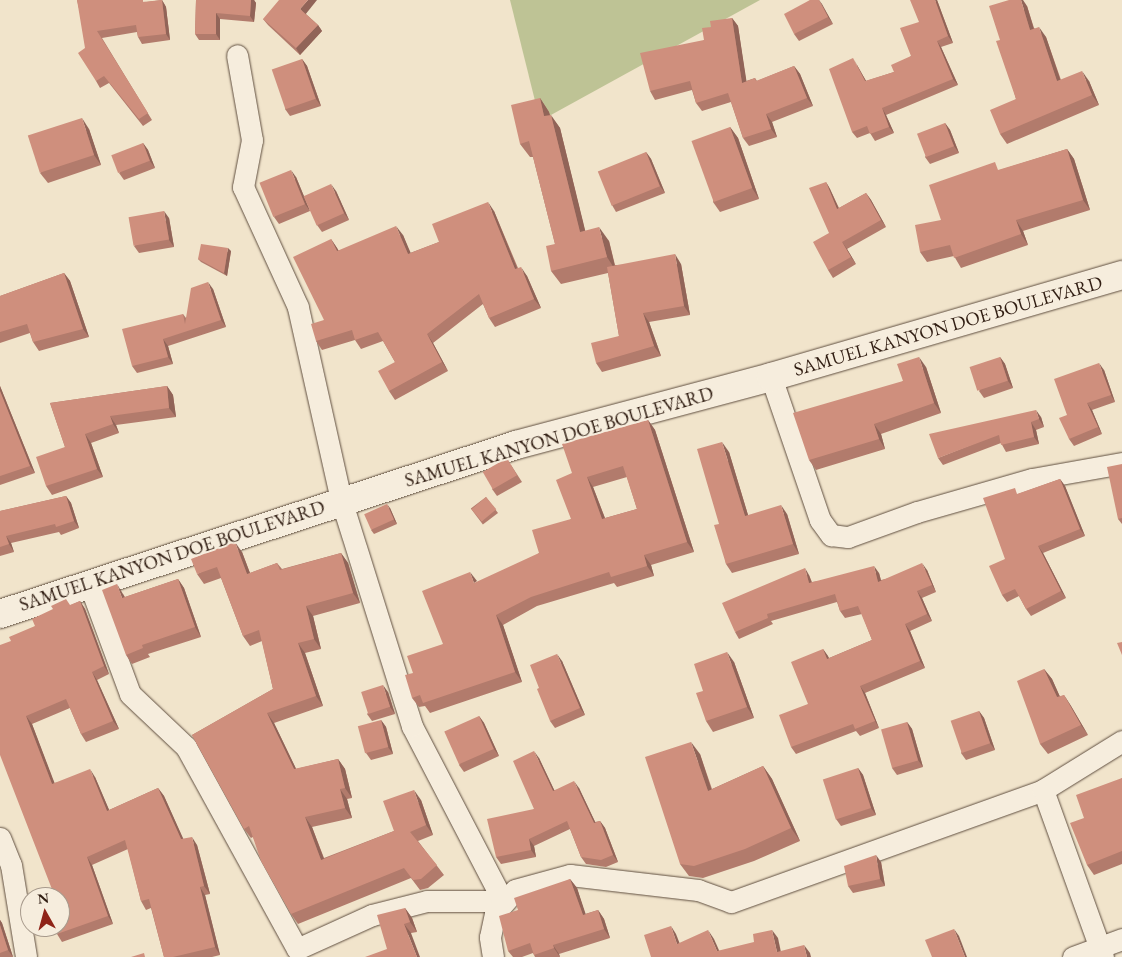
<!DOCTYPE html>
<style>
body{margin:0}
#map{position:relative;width:1122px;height:957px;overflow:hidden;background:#f1e4cb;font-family:"EB Garamond",serif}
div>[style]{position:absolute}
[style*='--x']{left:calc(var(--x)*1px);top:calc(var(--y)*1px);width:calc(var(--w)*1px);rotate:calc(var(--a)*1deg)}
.green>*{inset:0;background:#bec395}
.roads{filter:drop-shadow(0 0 1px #604f40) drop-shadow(0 0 1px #604f40)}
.street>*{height:21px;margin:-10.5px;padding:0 10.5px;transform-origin:10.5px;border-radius:10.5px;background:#f6eddd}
.secondary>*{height:28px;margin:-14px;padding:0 14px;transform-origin:14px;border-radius:14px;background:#f6eddd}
.wall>*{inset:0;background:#b27b6c;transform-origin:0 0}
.shaded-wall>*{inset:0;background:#916458}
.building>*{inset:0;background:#cf8f7d;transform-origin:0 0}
span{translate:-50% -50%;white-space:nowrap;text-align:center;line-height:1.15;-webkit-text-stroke:4px #f6eddd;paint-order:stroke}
.street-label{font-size:19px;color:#301d12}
.north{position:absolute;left:20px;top:887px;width:50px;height:50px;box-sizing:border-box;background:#f6eddd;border:1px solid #a79a8c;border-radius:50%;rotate:353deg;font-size:14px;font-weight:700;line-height:20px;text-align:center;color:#301d12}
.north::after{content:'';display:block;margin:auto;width:18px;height:22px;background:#8f2418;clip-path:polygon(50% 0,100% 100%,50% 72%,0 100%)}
</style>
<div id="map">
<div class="green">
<div style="clip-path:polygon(510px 0,760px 0,540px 121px)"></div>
</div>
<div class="roads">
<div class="street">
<div style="--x:771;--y:377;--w:151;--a:71.1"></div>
<div style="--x:820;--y:520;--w:19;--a:54"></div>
<div style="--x:831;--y:535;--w:17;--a:7"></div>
<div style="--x:848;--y:537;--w:73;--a:-19.9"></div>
<div style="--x:917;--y:512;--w:120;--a:-16"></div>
<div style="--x:1032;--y:479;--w:91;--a:-10.1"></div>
<div style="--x:89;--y:583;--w:118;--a:69.7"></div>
<div style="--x:130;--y:694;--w:77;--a:43.4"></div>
<div style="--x:186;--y:747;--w:230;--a:61.2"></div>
<div style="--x:297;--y:949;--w:82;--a:-24.4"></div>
<div style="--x:372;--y:915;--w:57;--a:-14.3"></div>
<div style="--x:427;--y:901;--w:76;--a:0"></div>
<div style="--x:503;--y:901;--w:197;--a:-117.5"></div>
<div style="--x:412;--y:726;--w:237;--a:-107.4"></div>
<div style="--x:341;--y:500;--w:198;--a:-102.6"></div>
<div style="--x:298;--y:307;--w:132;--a:-114.6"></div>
<div style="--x:243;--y:187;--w:48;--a:-79.2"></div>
<div style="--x:252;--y:140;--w:86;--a:-100"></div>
<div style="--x:1043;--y:790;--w:177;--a:70.2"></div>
<div style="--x:0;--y:838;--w:29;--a:68"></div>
<div style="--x:11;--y:865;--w:93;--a:80.7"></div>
<div style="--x:493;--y:957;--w:20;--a:-99"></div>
<div style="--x:490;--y:937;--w:25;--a:-78"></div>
<div style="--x:495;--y:913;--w:30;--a:-49"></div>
<div style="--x:515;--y:890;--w:57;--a:-15.3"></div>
<div style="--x:570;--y:875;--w:129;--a:6.7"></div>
<div style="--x:698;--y:890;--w:35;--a:20"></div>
<div style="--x:731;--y:902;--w:331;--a:-19.7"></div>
<div style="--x:1043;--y:790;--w:93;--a:-31.8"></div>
<div style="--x:1073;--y:957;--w:52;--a:-20.2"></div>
</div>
<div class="secondary">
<div style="--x:0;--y:614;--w:543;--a:-18.13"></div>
<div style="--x:516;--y:445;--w:264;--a:-14.9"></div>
<div style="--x:771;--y:377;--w:366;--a:-16.2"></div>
</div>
</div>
<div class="wall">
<div style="clip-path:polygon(77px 0,147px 2px,162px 0,166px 7px,170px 40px,142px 44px,138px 37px,137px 32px,102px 38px,152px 120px,143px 126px,109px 83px,100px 88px,96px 81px)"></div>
<div style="clip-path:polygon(196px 0,254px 0,256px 3px,254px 22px,220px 19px,220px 40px,199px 40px,195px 34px)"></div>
<div style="clip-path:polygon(810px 0,819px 0,833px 24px,799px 41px,794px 34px)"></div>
<div style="clip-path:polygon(937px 0,953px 43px,941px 47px,958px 85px,886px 115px,894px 133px,875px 141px,870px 133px,857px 138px,852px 132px,857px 65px,866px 81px,894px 72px,911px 56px,919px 22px)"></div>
<div style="clip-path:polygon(1027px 6px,1034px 28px,1046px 37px,1061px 80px,1089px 81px,1099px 105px,1007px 144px,1000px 134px,1016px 99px,1000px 40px)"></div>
<div style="clip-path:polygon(306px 14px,318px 25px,322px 31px,300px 55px,268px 25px,263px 19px)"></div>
<div style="clip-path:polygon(732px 18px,738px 26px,746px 81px,755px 78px,757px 81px,794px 66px,800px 74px,813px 106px,772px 122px,777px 137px,749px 146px,743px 138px,731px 102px,702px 111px,696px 103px,692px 90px,655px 100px,650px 91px,704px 40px,711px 27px)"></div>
<div style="clip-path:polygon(302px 59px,307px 66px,321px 106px,290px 116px,285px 109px)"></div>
<div style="clip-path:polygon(540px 98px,549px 112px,550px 115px,560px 128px,585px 231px,609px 241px,615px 265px,681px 264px,690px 315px,649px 322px,661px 356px,602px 372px,596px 363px,619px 336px,608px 273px,561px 284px,551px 271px,555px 244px,533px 157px,530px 157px,520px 144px)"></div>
<div style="clip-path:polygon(945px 123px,950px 130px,959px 153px,930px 164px,925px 157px)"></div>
<div style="clip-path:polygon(730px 127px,738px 138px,759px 199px,720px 212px,713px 202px)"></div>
<div style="clip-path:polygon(89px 129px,101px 165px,48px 183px,40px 173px)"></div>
<div style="clip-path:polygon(143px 143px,148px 150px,155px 168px,124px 180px,119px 173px)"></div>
<div style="clip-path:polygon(1067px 149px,1074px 159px,1090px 210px,1023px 231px,1028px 245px,961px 268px,954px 256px,927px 262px,920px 252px,941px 220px,1000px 170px)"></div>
<div style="clip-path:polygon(646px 152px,651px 159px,665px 193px,616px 212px,612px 205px)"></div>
<div style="clip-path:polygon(296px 177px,310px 211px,279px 224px,274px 217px)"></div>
<div style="clip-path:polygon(826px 182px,830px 189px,839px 208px,866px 193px,871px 200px,886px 227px,847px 249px,856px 264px,833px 278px,828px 270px,829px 233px)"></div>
<div style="clip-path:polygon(336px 191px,349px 220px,322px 232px,317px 225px)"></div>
<div style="clip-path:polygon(494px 211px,518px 268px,527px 276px,541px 308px,495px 327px,489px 318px,483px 304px,433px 343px,448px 371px,395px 400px,389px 391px,395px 362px,383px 341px,361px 349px,355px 340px,322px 350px,316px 341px,324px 320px,331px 239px,339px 251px,403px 235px,410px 253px,439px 242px)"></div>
<div style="clip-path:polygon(169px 218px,174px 247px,139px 253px,134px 246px)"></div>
<div style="clip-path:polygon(231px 251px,227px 276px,201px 262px,198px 259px)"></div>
<div style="clip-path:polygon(64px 273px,70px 281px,89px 337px,39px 351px,33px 342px,30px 333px,0 343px,0 296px)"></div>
<div style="clip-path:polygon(213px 289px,226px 327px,168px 346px,173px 364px,137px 373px,132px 366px,183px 314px,186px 318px)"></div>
<div style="clip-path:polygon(1000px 357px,1005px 364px,1013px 388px,984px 398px,979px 391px)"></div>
<div style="clip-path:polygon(926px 367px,941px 413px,881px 434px,885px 449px,816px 470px,809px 460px,903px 381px)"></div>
<div style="clip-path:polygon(1104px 370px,1115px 402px,1092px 410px,1102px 434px,1074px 446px,1069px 439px,1067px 415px)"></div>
<div style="clip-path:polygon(0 386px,35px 473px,0 485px)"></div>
<div style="clip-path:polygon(167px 386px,173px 395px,176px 417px,116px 425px,119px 433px,91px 443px,103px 477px,52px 495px,46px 486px,65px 447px,50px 403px)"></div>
<div style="clip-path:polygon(1041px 417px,1044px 427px,1036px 430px,1039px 444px,1006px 452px,1001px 443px,943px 465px,938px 458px)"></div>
<div style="clip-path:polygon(evenodd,648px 420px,655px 430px,694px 552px,651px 565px,654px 576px,617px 587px,614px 583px,537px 606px,503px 625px,522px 682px,430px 713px,425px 706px,419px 707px,412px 698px,413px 673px,539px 553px,571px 519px,572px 473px,648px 420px,627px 477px,637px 509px,605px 518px,593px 487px,627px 477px)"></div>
<div style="clip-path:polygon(729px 452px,748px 515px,787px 514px,799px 554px,732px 573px,726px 564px,719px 524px)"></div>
<div style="clip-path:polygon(1122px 464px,1122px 524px,1118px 519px)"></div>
<div style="clip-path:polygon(511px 465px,522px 482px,497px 496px,492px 489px)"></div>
<div style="clip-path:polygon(1060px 479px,1065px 486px,1085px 536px,1043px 553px,1066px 598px,1031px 616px,1026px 609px,1019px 596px,1007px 602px,1002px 595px,1005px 559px,1018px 494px)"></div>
<div style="clip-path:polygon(66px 496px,71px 503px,79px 528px,61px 535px,59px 532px,11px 543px,14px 552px,0 556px,0 511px)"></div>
<div style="left:486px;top:497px;width:20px;height:19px;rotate:53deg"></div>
<div style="clip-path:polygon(390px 508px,397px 524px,374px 534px,371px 530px)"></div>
<div style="clip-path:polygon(242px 552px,250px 573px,277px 563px,282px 569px,341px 553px,348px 563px,360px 603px,313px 616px,321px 649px,305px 653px,323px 706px,274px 723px,296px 769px,338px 759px,345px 769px,352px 798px,347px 799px,352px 818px,312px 827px,324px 858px,394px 831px,421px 800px,433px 835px,418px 841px,444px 875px,428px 888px,420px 890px,411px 878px,298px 924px,291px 914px,253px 837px,251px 838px,244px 829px,192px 735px,273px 689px,262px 641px,250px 646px,243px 636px,221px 578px,204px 584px,197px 574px)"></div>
<div style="clip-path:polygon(927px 570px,936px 592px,922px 598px,932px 621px,910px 631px,925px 668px,865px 693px,879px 728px,860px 736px,856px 731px,796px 754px,791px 747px,808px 704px,823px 649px,829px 658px,872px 640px,862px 614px,845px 618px,840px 611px,837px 602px,771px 621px,773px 624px,739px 639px,735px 632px,809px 575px,812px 582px,879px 573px,881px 580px)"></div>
<div style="clip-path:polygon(178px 579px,184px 588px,201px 637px,148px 654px,150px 657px,132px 664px,126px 655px,123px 594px,125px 597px)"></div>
<div style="clip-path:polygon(80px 601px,85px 609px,109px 674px,97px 680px,119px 729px,86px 742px,81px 734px,70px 708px,32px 724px,54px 783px,95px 777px,109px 810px,158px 788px,164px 796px,183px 839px,197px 845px,210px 894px,205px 895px,220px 955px,212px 957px,164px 957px,151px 908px,146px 910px,141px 901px,128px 849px,92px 865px,113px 924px,62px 942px,57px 934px,60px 927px,11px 641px,71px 605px)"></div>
<div style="clip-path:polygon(562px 661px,585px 715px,555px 728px,550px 721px)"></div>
<div style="clip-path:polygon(734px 662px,754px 718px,713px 732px,706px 721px,703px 691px)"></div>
<div style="clip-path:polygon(1044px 669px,1052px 679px,1060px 697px,1064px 695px,1071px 706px,1088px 735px,1048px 754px,1040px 744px)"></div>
<div style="clip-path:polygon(388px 692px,395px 714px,372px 721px,367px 714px)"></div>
<div style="clip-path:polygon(979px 711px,984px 718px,995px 750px,966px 760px,961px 753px)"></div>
<div style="clip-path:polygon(479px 716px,484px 723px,499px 756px,464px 772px,459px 765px)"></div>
<div style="clip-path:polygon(381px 720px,386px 727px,393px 754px,371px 760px,366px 753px)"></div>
<div style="clip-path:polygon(907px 722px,912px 729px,923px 767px,897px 775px,892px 768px)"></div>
<div style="clip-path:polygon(700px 754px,712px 789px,763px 766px,772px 779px,800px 841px,754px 861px,703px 878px,689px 876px,680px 864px)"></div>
<div style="clip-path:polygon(539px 758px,554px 790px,579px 788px,595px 822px,600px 821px,605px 828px,618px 862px,606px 867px,586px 864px,581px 857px,570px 829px,534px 846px,536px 857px,501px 864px,496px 857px,534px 809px)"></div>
<div style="clip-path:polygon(858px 768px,863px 775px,876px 815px,841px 826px,836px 819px)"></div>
<div style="clip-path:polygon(1122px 778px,1122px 864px,1094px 875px,1087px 865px,1084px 818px)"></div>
<div style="clip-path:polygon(881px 862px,885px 886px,853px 893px,848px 886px)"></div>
<div style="clip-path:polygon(570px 879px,577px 888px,585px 914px,598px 910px,604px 919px,610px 938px,559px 954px,560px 957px,535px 957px,533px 953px,522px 957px,513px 957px,508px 951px,518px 910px)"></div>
<div style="clip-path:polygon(405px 908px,412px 918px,417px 932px,411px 933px,387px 949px)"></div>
<div style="clip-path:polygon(0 920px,2px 923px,13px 957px,0 957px)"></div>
</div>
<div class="shaded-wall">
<div style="clip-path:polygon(162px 0,166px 7px,170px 40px,166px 34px)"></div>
<div style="clip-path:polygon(251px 0,254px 0,256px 3px,254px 22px,250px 16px)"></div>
<div style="clip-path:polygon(308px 0,317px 0,305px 15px,300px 9px)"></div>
<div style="clip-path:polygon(819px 0,822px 4px,833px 24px,828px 17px)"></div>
<div style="clip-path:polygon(935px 0,937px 0,953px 43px,948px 36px)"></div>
<div style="clip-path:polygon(1021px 0,1023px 0,1027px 6px,1037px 40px,1030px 30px)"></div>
<div style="clip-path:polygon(216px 13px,220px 19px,220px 40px,216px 34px)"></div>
<div style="clip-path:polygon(732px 18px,738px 26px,748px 91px,742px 83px)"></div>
<div style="clip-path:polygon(318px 25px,322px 31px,300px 55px,296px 48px)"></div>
<div style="clip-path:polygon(1039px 27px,1046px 37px,1064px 91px,1057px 81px)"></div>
<div style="clip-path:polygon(937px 41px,941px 47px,958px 85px,953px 79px)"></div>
<div style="clip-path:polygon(853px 58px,857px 65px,870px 88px,865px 81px)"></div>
<div style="clip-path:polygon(302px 59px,307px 66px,321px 106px,316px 99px)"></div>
<div style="clip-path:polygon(794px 66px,800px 74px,813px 106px,807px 98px)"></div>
<div style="clip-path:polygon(1082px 71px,1089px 81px,1099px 105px,1092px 95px)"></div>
<div style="clip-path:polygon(540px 98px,549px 112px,554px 130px,544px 116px)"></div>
<div style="clip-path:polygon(882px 108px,886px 115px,894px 133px,889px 127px)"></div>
<div style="clip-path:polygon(766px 114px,772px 122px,777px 137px,771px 129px)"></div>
<div style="clip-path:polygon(551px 115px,560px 128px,589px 246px,580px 232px)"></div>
<div style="clip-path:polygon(82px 118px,89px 129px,101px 165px,94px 155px)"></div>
<div style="clip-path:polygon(945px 123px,950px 130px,959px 153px,954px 146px)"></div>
<div style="clip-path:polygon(730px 127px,738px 138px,759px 199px,752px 188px)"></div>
<div style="clip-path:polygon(143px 143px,148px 150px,155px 168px,150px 161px)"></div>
<div style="clip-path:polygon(1067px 149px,1074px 159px,1090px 210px,1083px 200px)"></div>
<div style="clip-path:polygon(646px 152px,651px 159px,665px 193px,660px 186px)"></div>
<div style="clip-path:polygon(291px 170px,296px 177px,310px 211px,305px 204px)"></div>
<div style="clip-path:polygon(826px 182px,830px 189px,842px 216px,837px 209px)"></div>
<div style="clip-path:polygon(331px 184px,336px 191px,349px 220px,344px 213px)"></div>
<div style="clip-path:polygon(866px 193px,871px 200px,886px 227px,881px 220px)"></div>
<div style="clip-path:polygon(488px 202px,494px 211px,521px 278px,515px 269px)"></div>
<div style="clip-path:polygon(164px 211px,169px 218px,174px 247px,169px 240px)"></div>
<div style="clip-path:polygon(1016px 220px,1023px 231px,1028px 245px,1021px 234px)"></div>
<div style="clip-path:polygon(396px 226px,403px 235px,415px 263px,408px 254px)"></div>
<div style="clip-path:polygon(599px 227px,609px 241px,616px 271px,607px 257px)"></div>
<div style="clip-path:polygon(331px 239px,337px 248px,343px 260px,337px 251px)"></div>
<div style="clip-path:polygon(842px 242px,847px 249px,856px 264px,851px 257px)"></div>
<div style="clip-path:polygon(228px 248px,231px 251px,227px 276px,224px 273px)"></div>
<div style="clip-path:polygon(675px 254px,681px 264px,690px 315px,684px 306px)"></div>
<div style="clip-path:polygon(521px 267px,527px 276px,541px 308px,534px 299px)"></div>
<div style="clip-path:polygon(64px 273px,70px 281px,89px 337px,83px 329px)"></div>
<div style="clip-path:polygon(208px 282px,213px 289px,226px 327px,221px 320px)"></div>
<div style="clip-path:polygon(643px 313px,649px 322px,661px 356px,654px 346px)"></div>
<div style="clip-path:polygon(427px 334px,433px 343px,448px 371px,442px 362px)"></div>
<div style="clip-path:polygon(163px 339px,168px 346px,173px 364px,168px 357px)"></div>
<div style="clip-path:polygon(919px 357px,926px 367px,941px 413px,934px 403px)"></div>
<div style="clip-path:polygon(1000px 357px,1005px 364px,1013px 388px,1008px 381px)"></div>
<div style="clip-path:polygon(1099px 363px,1104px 370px,1115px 402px,1111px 395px)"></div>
<div style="clip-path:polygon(0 386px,35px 473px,30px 466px,0 391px)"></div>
<div style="clip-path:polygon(167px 386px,173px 395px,176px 417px,169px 408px)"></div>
<div style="clip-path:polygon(1087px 403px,1092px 410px,1102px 434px,1098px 427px)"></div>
<div style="clip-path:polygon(1036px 410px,1041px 417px,1044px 427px,1039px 419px)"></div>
<div style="clip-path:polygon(110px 416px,116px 425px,119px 433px,113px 424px)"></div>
<div style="clip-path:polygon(648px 420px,655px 430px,694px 552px,687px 542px)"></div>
<div style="clip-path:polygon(1031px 422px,1036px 430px,1039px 444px,1034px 437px)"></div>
<div style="clip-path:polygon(874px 424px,881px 434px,885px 449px,879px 439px)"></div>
<div style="clip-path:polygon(85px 434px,91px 443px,103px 477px,97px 469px)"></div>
<div style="clip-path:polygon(722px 442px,729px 452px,751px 525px,745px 516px)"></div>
<div style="clip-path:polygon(587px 477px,593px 487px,609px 529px,602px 519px)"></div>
<div style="clip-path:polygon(1060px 479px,1065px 486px,1085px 536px,1080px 529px)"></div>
<div style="clip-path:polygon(66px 496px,71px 503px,79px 528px,74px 521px)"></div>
<div style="clip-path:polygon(387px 504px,390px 508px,397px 524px,394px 520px)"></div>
<div style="clip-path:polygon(781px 505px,787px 514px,799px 554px,793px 544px)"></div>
<div style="clip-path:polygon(6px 536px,11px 543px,14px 552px,9px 544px)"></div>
<div style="clip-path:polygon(235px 542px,242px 552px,254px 584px,247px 574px)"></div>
<div style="clip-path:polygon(1038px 546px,1043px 553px,1066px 598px,1061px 591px)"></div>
<div style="clip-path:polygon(341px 553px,348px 563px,360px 603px,353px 593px)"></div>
<div style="clip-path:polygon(644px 555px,651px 565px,654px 576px,647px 566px)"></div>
<div style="clip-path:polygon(922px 563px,927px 570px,936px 592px,932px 585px)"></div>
<div style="clip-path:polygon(874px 566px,879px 573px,883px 589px,878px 582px)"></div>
<div style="clip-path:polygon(805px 568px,809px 575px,814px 590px,809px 583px)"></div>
<div style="clip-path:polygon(470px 572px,477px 581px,474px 583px)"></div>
<div style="clip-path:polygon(178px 579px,184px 588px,201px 637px,195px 627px)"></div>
<div style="clip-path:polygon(117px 584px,123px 594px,129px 607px,122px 598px)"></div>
<div style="clip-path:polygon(917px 591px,922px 598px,932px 621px,927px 614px)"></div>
<div style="clip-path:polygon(80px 601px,85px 609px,109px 674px,104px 666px)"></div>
<div style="clip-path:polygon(306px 606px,313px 616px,321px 649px,314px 639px)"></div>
<div style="clip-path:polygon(496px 615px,503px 625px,522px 682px,515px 672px)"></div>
<div style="clip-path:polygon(905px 624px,910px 631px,925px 668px,920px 661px)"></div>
<div style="clip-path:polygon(298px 643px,305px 653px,323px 706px,316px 696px)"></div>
<div style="clip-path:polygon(823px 649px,828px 656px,832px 666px,827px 659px)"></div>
<div style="clip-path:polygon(727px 652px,734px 662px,754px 718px,747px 707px)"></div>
<div style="clip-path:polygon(557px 654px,562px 661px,585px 715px,580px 708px)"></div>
<div style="clip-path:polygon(1044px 669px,1052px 679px,1065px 708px,1057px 697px)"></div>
<div style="clip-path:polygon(92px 672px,97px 680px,119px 729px,113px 721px)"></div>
<div style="clip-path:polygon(383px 685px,388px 692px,395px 714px,390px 707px)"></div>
<div style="clip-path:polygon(860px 686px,865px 693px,879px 728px,875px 721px)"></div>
<div style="clip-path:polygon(1064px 695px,1071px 706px,1088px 735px,1081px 725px)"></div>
<div style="clip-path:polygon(979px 711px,984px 718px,995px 750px,990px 743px)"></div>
<div style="clip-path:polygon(267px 713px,274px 723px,301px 779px,294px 769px)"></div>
<div style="clip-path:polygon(26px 716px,32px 724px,58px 792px,52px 784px)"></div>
<div style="clip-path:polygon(479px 716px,484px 723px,499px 756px,494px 749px)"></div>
<div style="clip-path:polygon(381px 720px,386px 727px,393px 754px,388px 747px)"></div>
<div style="clip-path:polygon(907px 722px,912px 729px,923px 767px,918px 760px)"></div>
<div style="clip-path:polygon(691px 742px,700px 754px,716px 804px,708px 791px)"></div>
<div style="clip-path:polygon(534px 751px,539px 758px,558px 798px,553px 791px)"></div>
<div style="clip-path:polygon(338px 759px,345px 769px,352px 798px,345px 788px)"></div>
<div style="clip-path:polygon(763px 766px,772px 779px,800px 841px,791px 828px)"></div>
<div style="clip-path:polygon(858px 768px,863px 775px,876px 815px,871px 808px)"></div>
<div style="clip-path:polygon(90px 769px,95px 777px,113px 819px,107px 811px)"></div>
<div style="clip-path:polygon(574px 781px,579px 788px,599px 830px,594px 823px)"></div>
<div style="clip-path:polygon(158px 788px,164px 796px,187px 847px,181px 839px)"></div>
<div style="clip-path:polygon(340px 789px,347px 799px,352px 818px,345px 808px)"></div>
<div style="clip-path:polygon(414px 790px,421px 800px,433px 835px,426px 825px)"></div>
<div style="clip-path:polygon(305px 817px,312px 827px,328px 870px,321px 860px)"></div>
<div style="clip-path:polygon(600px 821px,605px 828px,618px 862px,613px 855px)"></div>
<div style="clip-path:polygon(192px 837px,197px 845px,210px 894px,204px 886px)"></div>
<div style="clip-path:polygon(529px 839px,534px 846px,536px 857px,531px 850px)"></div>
<div style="clip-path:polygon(876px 855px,881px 862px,885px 886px,880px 879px)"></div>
<div style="clip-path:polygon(87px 857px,92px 865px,113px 924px,108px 916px)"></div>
<div style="clip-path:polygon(570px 879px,577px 888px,589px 924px,583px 915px)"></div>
<div style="clip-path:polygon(200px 887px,205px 895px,220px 955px,215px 947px)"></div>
<div style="clip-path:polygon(405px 908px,412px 918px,417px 932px,410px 922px)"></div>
<div style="clip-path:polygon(598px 910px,604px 919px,610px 938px,604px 929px)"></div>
<div style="clip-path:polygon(0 920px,2px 923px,13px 957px,8px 950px,0 925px)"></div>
<div style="clip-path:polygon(404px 924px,411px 933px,420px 957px,417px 957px)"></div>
<div style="clip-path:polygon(671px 926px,676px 934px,683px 952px,677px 944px)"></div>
<div style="clip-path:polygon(954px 929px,959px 936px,967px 957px,965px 957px)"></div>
<div style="clip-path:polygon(708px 930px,714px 939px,722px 957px,717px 951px)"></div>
<div style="clip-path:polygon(772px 930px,778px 938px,782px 957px,777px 952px)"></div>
<div style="clip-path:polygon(553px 945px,559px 954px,560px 957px,554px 948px)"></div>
<div style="clip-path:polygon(804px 945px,810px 953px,811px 957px,807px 957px)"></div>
</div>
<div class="building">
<div style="clip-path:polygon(77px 0,143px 0,143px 2px,162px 0,166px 34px,138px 37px,136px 25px,97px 31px,148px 113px,139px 119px,104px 76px,96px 81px,78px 53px,85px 48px)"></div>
<div style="clip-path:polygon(196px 0,251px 0,250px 16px,216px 13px,216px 34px,195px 34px)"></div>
<div style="clip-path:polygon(279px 0,308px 0,300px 9px,318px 25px,296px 48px,263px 19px)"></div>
<div style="clip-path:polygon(810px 0,819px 0,828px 17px,794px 34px,784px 14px)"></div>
<div style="clip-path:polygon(910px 0,935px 0,948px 36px,937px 41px,953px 79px,882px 108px,889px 127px,870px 134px,867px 126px,852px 132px,829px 69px,853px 58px,865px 81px,894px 72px,891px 65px,911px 56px,900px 28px,919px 22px)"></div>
<div style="clip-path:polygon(1009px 0,1021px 0,1030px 30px,1039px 27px,1057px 81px,1082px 71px,1092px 95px,1000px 134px,990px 110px,1016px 99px,996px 41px,1000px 40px,989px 6px)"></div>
<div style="clip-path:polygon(732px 18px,742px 83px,755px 78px,756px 81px,794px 66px,807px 98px,766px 114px,771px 129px,743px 138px,728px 93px,696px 103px,690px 81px,650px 91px,640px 53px,704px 40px,702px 28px,711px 27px,710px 21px)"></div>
<div style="left:302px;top:59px;width:42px;height:32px;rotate:71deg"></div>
<div style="clip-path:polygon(540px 98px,544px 116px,551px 115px,580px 232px,599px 227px,607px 257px,551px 271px,546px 246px,555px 244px,529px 141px,520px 144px,511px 105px)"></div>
<div style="left:82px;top:118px;width:39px;height:57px;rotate:72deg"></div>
<div style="left:945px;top:123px;width:25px;height:30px;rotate:69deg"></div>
<div style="left:730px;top:127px;width:65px;height:41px;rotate:70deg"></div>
<div style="left:143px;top:143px;width:19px;height:34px;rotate:69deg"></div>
<div style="clip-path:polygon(1067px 149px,1083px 200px,1016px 220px,1021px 234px,954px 258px,950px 245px,920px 252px,915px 225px,941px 220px,929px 185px,995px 162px,998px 170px)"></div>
<div style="left:646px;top:152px;width:37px;height:52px;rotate:68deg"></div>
<div style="left:291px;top:170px;width:37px;height:34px;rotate:68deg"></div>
<div style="clip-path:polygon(826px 182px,837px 209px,866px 193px,881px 220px,842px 242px,851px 257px,828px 270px,813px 242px,829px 233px,809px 188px)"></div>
<div style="left:331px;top:184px;width:32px;height:30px;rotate:66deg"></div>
<div style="clip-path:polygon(488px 202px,515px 269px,521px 267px,534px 299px,489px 318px,479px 294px,427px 334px,442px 362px,389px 391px,378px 371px,395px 362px,378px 332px,355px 340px,352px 330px,316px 341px,311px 324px,324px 320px,293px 257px,331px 239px,337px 251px,396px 226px,408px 254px,439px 242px,432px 224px)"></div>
<div style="left:164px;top:211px;width:29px;height:36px;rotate:80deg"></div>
<div style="clip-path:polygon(201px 244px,228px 248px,224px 273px,198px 259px)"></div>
<div style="clip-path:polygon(675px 254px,684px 306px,643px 313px,654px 346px,596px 363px,591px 343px,619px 336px,607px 267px)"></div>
<div style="clip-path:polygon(64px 273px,83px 329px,33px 342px,27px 324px,0 332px,0 296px)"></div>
<div style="clip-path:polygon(208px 282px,221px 320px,163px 339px,168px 357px,132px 366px,122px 329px,183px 314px,185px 324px,191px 288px)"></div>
<div style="clip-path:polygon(919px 357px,934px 403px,874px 424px,879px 439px,809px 460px,793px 413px,903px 381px,897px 364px)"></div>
<div style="left:1000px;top:357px;width:25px;height:32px;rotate:72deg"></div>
<div style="clip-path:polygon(1099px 363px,1111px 395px,1087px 403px,1098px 427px,1069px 439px,1059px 418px,1067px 415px,1054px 379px)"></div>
<div style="clip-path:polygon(167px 386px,169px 408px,110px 416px,113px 424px,85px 434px,97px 469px,46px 486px,36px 457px,65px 447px,50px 403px)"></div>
<div style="clip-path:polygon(0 391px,30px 466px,0 476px)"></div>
<div style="clip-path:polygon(1036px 410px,1039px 419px,1031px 422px,1034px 437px,1001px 445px,999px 435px,938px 458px,929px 434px)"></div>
<div style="clip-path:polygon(evenodd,648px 420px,687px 542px,644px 555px,647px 566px,611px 577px,609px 572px,531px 597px,496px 615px,515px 672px,423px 703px,420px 695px,412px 698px,405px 675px,413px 673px,407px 656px,443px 644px,422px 591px,470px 572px,474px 583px,539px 553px,532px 530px,571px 519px,556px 480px,572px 473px,562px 444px,648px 420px,623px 466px,637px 509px,602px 519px,587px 477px,623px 466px)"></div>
<div style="clip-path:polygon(722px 442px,745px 516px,781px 505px,793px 544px,726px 564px,714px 525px,719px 524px,697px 449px)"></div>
<div style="left:507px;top:458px;width:20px;height:28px;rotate:60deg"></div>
<div style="clip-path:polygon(1122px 464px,1122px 518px,1118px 519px,1107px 467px)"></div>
<div style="clip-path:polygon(1060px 479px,1080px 529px,1038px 546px,1061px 591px,1026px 609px,1015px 589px,1002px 595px,989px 566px,1005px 559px,983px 498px,1015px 488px,1017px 494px)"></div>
<div style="clip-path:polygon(66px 496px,74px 521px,56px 527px,55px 524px,6px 536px,9px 544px,0 547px,0 511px)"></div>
<div style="left:486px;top:497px;width:16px;height:19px;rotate:50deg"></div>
<div style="left:387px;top:504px;width:17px;height:25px;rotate:66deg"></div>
<div style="clip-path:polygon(235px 542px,247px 574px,277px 563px,280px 570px,341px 553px,353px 593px,306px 606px,314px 639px,298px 643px,316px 696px,267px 713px,294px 769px,338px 759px,345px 788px,340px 789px,345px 808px,305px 817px,321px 860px,394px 831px,383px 801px,414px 790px,426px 825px,410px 832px,437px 865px,421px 879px,413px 880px,404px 868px,291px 914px,261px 861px,249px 826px,244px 829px,192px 735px,273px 689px,259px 630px,243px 636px,217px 567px,197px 574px,191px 559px)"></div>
<div style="clip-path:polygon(922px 563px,932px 585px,917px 591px,927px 614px,905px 624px,920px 661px,860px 686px,875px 721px,855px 729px,853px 724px,791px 747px,779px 715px,808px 704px,791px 662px,823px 649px,827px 659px,872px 640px,858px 606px,840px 611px,835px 594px,767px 614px,768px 618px,735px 632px,722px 603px,805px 568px,809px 583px,874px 566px,878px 582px)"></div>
<div style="clip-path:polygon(178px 579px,195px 627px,142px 645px,143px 648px,126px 655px,102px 590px,117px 584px,122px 598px)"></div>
<div style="clip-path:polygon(66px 599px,70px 605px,80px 601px,104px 666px,92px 672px,113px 721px,81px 734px,66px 699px,26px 716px,52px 784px,90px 769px,107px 811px,158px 788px,181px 839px,192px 837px,204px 886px,200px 887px,215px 947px,173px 957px,164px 957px,149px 899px,141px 901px,125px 840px,87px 857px,108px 916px,57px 934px,54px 927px,60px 927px,60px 897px,55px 897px,0 755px,0 645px,11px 641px,9px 637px,35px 626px,32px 619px,53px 609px,51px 606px)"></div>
<div style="clip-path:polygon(1122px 642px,1122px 655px,1117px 643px)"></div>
<div style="clip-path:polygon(727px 652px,747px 707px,706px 721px,696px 693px,703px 691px,694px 664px)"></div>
<div style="clip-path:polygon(557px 654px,580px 708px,550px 721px,537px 689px,539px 688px,530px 665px)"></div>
<div style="clip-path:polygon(1044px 669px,1057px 697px,1064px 695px,1081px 725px,1040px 744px,1017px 681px)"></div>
<div style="left:383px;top:685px;width:23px;height:23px;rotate:72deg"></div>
<div style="left:979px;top:711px;width:34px;height:30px;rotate:71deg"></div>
<div style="left:479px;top:716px;width:36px;height:38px;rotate:66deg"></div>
<div style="left:381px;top:720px;width:28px;height:24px;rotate:75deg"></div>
<div style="left:907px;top:722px;width:40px;height:27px;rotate:74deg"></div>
<div style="clip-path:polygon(691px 742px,708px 791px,763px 766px,791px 828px,745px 849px,694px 866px,680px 864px,645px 757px)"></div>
<div style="clip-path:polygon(534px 751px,553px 791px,574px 781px,594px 823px,600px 821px,613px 855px,601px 860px,581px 857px,567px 821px,529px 839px,531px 850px,496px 857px,487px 819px,534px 809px,513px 761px)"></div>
<div style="left:858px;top:768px;width:42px;height:37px;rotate:72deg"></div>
<div style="clip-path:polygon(1122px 778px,1122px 851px,1087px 865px,1070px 823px,1084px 818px,1076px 795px)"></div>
<div style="clip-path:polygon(876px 855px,880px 879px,848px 886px,844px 866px)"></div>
<div style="clip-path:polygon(570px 879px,583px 915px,598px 910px,604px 929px,553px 945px,554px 948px,534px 955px,530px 943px,508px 951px,499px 916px,518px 910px,514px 898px)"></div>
<div style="clip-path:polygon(405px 908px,410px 922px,404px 924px,417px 957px,365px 957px,387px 949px,377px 915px)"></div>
<div style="clip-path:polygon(0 925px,8px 950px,0 953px)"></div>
<div style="clip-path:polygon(671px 926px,677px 944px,708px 930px,717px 951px,754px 942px,753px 934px,772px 930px,777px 952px,804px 945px,807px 957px,651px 957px,644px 935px)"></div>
<div style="clip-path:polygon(954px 929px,965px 957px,932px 957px,925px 940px)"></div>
<div style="clip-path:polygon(144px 953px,145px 957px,131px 957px)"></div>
</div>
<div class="street-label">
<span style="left:948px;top:326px;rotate:-16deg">SAMUEL KANYON DOE BOULEVARD</span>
<span style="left:559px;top:437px;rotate:-16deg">SAMUEL KANYON DOE BOULEVARD</span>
<span style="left:172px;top:556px;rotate:-18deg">SAMUEL KANYON DOE BOULEVARD</span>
</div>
<div class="north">N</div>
</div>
